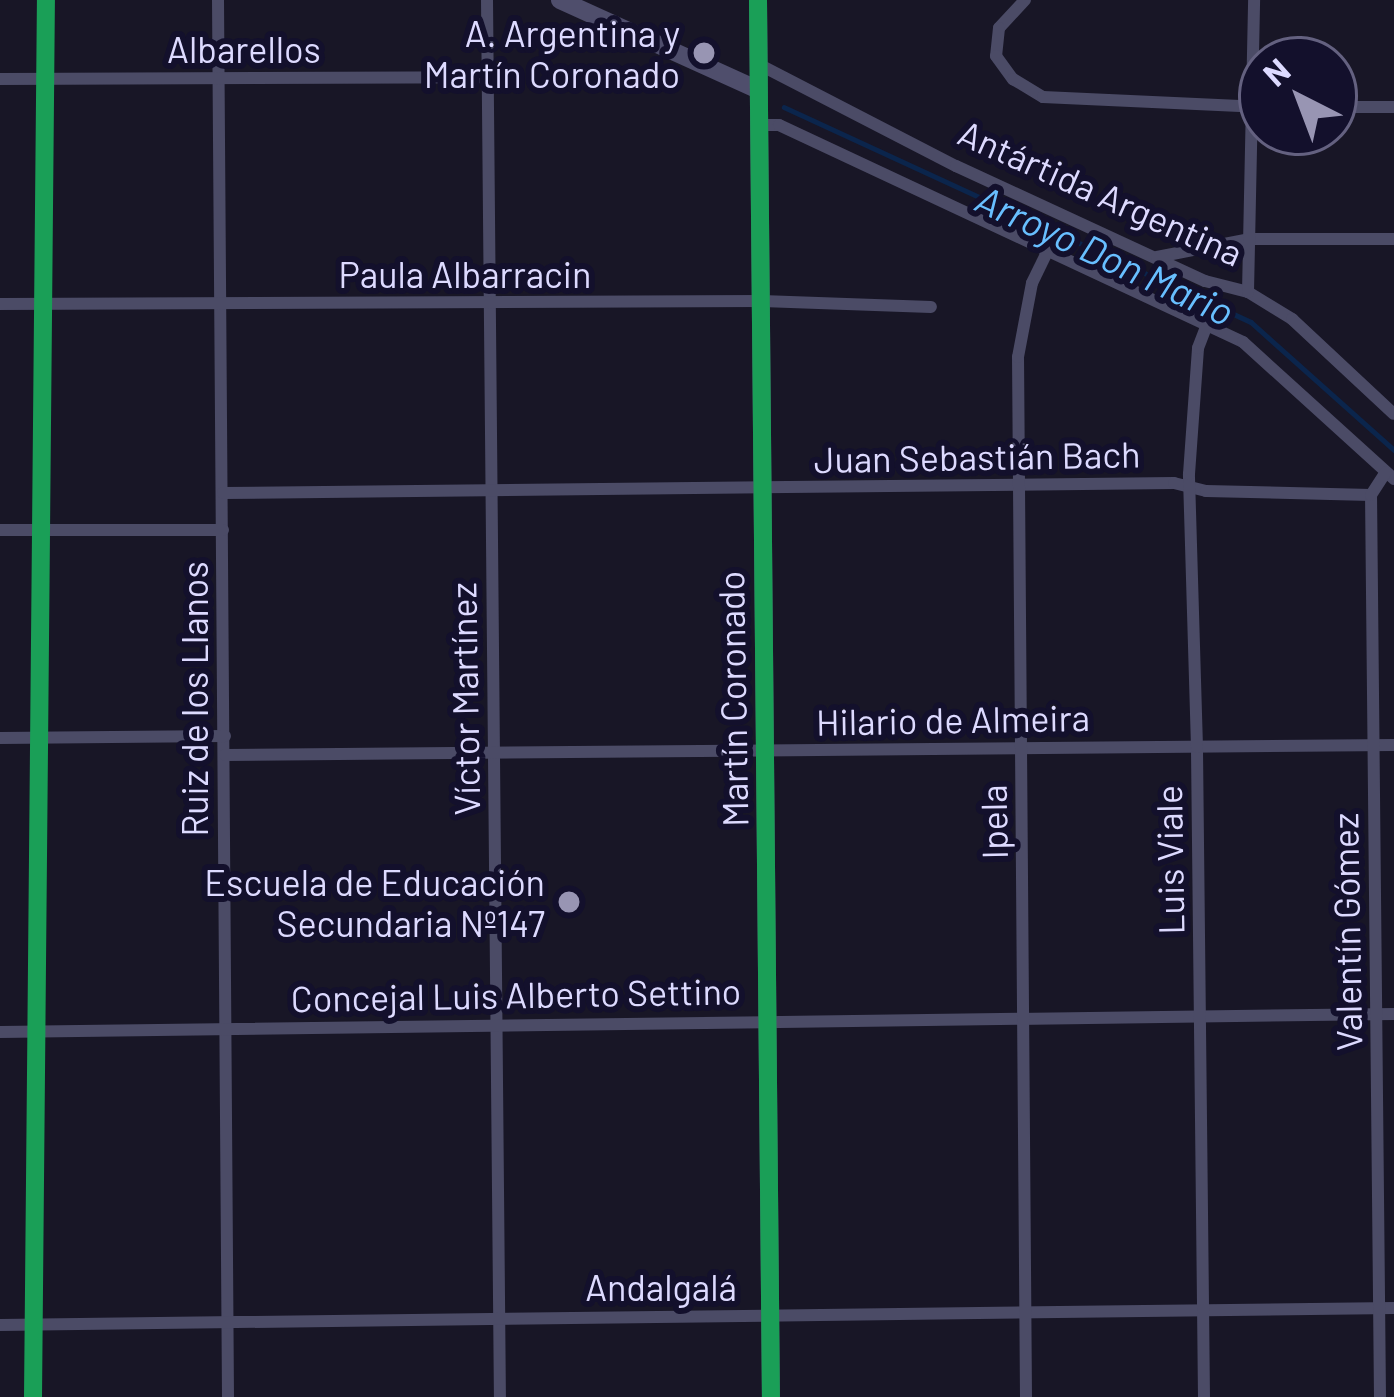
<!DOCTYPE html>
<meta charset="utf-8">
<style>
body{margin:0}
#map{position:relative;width:1394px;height:1397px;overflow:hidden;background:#181626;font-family:Barlow,sans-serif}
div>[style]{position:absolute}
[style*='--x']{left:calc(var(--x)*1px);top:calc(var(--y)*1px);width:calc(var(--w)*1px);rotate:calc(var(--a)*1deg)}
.stream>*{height:4.5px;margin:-2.25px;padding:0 2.25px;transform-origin:2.25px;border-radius:2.25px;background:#0b254c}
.street>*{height:12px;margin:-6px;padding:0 6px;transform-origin:6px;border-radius:6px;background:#4b4b66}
.secondary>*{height:18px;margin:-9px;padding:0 9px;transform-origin:9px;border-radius:9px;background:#4f4e6c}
.cycleway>*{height:18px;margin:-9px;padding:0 9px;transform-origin:9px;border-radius:9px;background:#1a9f57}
.dots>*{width:33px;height:33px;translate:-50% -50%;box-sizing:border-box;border:6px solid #13102c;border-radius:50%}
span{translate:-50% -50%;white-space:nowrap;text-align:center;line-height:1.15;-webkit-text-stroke:12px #13102c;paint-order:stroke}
.poi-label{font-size:36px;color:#dddaff}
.right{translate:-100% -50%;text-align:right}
.street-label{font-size:36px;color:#dddaff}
.water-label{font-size:39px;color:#68bfff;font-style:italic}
.north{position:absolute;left:1238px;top:36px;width:120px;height:120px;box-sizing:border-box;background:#13102c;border:3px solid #646180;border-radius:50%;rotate:318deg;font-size:33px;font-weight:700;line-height:48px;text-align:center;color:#dddaff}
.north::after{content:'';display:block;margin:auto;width:42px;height:54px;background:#9895b3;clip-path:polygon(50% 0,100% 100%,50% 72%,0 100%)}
</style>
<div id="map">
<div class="stream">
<div style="--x:784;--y:107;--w:514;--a:24.72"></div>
<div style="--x:1251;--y:322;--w:192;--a:41.8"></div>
</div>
<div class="street">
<div style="--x:218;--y:0;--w:1397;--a:89.59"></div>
<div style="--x:487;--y:0;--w:1397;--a:89.47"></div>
<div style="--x:1025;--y:0;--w:38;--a:133"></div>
<div style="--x:999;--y:28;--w:28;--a:96"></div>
<div style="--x:996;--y:56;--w:29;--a:54"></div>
<div style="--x:1013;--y:79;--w:35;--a:31"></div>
<div style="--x:1043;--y:97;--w:219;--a:2.6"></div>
<div style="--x:758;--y:64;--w:223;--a:27.3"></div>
<div style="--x:956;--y:166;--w:274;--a:24.8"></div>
<div style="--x:1205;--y:281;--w:44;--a:14.3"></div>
<div style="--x:1248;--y:292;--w:52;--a:31.5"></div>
<div style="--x:1292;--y:319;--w:139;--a:43"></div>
<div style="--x:0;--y:79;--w:488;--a:-0.2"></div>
<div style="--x:1334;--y:107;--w:60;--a:0"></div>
<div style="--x:759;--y:125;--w:20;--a:0"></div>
<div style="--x:779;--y:125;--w:512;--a:25.06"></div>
<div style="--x:1243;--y:342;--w:204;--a:42.2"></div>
<div style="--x:1157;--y:257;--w:95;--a:-11"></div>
<div style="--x:1250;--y:239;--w:144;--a:0"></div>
<div style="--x:1248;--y:292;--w:292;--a:-88.8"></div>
<div style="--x:0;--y:304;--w:762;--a:-0.23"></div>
<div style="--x:762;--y:301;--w:169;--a:2"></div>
<div style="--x:223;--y:493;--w:951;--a:-0.6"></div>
<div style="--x:1174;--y:483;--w:33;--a:14"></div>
<div style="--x:1206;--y:491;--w:165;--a:1.4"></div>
<div style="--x:0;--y:530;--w:223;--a:0"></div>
<div style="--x:0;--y:738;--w:225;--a:-0.5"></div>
<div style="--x:225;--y:755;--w:1169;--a:-0.49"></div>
<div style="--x:0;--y:1032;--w:1394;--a:-0.74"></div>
<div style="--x:0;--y:1325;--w:1394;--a:-0.7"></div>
<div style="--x:33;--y:1397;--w:1397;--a:-89.47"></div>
<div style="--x:1026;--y:1397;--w:1040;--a:-90.44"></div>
<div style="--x:1018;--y:357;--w:75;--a:-79.3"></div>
<div style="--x:1032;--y:283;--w:34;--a:-64"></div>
<div style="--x:1204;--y:1397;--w:650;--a:-90.62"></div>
<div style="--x:1197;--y:747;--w:273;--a:-91.7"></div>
<div style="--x:1189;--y:474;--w:126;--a:-85.9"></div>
<div style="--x:1198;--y:348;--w:26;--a:-69"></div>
<div style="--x:1380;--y:1397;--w:902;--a:-90.57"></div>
<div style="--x:1371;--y:495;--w:27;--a:-57"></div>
</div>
<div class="secondary">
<div style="--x:560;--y:0;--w:217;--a:24.4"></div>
<div style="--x:758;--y:0;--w:1397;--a:89.47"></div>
</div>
<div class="cycleway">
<div style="--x:758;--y:0;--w:1397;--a:89.47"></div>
<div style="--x:33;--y:1397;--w:1397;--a:-89.47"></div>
</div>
<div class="dots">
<div style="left:704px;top:53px;background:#9895b3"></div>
<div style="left:569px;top:902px;background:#9895b3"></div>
</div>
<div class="poi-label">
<span class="right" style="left:680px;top:53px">A. Argentina y<br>Martín Coronado</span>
<span class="right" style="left:545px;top:902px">Escuela de Educación<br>Secundaria Nº147</span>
</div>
<div class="street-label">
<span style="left:244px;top:49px">Albarellos</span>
<span style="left:1101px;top:192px;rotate:24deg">Antártida Argentina</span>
<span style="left:465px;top:274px">Paula Albarracin</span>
<span style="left:977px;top:456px;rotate:-1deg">Juan Sebastián Bach</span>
<span style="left:194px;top:699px;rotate:-90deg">Ruiz de los Llanos</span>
<span style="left:464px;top:699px;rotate:-91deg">Víctor Martínez</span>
<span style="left:732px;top:699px;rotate:-91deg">Martín Coronado</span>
<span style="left:953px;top:719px;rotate:-1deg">Hilario de Almeira</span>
<span style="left:993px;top:822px;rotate:-91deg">Ipela</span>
<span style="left:1169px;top:860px;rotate:-91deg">Luis Viale</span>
<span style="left:1346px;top:932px;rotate:-91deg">Valentín Gómez</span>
<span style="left:516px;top:994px;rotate:-1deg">Concejal Luis Alberto Settino</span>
<span style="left:661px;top:1287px">Andalgalá</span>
</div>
<div class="water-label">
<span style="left:1105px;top:255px;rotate:25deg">Arroyo Don Mario</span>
</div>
<div class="north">N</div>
</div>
